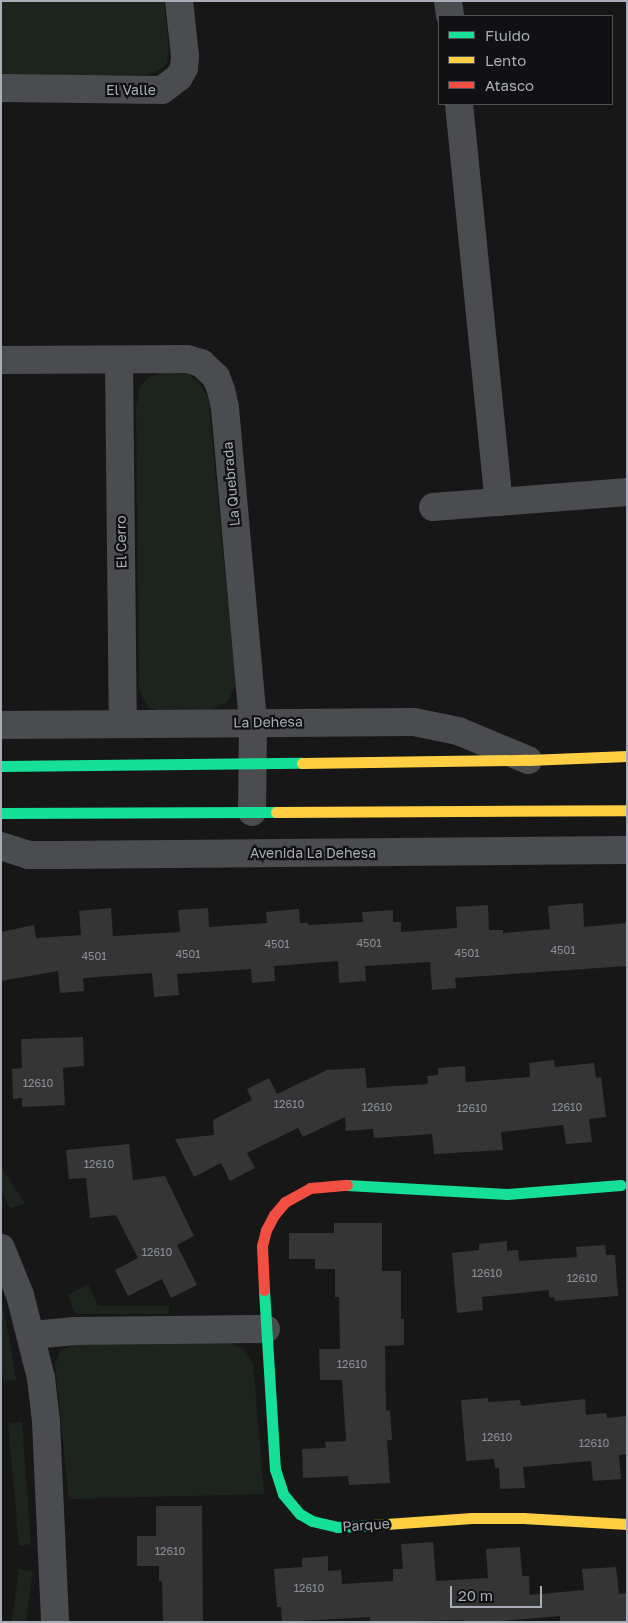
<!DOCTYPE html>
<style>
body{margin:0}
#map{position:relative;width:628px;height:1623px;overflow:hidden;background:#171717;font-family:"Golos Text",sans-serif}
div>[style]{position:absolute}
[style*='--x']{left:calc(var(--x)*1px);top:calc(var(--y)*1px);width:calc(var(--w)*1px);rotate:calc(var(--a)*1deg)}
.green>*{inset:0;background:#1d241e;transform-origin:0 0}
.building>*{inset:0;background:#353536}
.street>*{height:28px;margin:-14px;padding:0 14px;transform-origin:14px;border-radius:14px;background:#4b4c50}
.fast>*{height:11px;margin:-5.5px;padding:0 5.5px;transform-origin:5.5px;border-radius:5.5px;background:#16e098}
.slow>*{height:11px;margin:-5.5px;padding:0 5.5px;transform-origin:5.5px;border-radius:5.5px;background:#ffcf43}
.jam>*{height:11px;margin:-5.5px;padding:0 5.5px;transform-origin:5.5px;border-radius:5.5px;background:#f24e42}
span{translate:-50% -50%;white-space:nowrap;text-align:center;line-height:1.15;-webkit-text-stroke:4.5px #111113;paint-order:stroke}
.number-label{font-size:11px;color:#8b8f98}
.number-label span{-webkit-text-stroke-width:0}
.street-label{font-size:14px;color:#a8adb8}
.frame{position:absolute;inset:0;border:2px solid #a8adb8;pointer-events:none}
.legend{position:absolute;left:438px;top:15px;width:175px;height:90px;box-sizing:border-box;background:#111113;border:1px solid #4d4f55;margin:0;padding:6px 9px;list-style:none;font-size:15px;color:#a8adb8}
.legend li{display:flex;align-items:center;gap:10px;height:25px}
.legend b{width:25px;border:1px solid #4d4f55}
.scale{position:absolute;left:450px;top:1586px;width:92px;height:22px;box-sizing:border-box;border:2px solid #a8adb8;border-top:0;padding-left:6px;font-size:15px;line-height:18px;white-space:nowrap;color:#a8adb8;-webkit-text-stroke:4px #111113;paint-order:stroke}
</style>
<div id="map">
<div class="green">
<div style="clip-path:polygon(1px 1px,164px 1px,169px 48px,167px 63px,161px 70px,146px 75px,1px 77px)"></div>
<div style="clip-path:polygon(181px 372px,191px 376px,199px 383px,208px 397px,236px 685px,227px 702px,211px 710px,157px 710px,149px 707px,142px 697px,139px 688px,136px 407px,140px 387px,149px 377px,160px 373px)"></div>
<div style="clip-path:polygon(1px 1168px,9px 1179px,25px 1204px,10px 1208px,1px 1191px)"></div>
<div style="clip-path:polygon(88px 1284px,98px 1306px,169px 1306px,169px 1314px,75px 1314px,68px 1295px)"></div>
<div style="clip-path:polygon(1px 1298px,11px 1347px,16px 1380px,4px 1381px,1px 1365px)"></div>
<div style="clip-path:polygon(228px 1342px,243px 1348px,253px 1363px,264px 1494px,69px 1499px,55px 1366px,60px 1351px,75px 1344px)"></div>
<div style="clip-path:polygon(22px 1422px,31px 1544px,19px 1546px,8px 1423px)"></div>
<div style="left:19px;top:1569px;width:14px;height:53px;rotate:8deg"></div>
</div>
<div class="building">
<div style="clip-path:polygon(583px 903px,584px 927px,627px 923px,627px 966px,455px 978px,456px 988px,432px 990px,430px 962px,365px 966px,366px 981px,339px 983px,338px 961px,274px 966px,275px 981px,252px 983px,251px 969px,177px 974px,179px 995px,154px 997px,152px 973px,83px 978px,84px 991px,60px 993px,58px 971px,1px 981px,1px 932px,34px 925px,36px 938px,81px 935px,79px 911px,111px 908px,113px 936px,180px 932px,178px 910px,208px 908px,209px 927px,267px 923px,266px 912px,299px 909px,300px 923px,308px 923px,309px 925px,363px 922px,362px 912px,393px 910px,393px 922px,401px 922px,401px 932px,457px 928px,456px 907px,488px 905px,489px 930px,503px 930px,503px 933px,550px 929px,548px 906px)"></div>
<div style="clip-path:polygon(83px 1037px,84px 1066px,63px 1068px,65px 1105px,22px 1107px,22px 1098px,13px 1099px,12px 1069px,22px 1068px,21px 1039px)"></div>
<div style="clip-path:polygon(554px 1060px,555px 1067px,594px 1063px,596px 1078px,601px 1077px,606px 1117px,589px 1119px,592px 1142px,566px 1144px,563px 1125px,501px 1132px,503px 1150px,434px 1154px,432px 1134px,374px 1138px,373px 1129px,346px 1131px,345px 1117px,303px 1137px,298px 1128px,247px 1153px,255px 1168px,230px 1181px,221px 1163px,194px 1177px,175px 1139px,214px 1135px,213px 1120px,252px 1100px,247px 1089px,269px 1078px,277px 1094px,327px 1070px,365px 1068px,367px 1088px,428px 1084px,427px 1076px,438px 1075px,438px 1068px,465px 1066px,466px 1082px,530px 1077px,529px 1063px)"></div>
<div style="clip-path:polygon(129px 1144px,133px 1180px,165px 1176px,194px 1236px,177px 1245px,197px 1285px,171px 1298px,162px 1279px,128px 1296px,115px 1270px,138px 1258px,116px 1215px,90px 1218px,86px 1178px,69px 1179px,66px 1150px)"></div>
<div style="clip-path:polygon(334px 1223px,382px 1223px,382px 1271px,401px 1271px,401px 1319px,404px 1319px,404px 1345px,385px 1346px,386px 1411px,390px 1410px,392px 1440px,387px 1440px,390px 1483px,349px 1485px,348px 1476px,303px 1478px,302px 1449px,326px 1448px,325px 1442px,346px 1441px,342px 1380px,320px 1380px,319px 1349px,340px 1349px,339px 1297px,335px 1297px,335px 1269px,315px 1269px,315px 1259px,289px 1259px,289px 1233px,334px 1233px)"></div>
<div style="clip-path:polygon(507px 1241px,507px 1251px,518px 1250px,519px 1261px,577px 1257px,576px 1247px,605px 1245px,606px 1255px,615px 1255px,618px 1296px,555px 1301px,554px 1297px,549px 1298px,549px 1290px,482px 1297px,483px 1310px,457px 1313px,452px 1253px,479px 1250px,479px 1244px)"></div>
<div style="clip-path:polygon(488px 1398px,488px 1402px,520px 1400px,521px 1406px,585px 1399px,586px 1415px,606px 1413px,607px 1418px,627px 1416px,627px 1454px,619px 1455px,621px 1479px,593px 1481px,591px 1461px,523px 1467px,525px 1488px,500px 1489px,499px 1468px,495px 1468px,494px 1459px,466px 1461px,461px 1400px)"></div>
<div style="clip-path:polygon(156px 1506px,202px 1506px,203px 1622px,163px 1622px,162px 1581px,159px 1581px,159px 1566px,137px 1566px,137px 1536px,156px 1536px)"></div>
<div style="clip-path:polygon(433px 1542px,436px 1581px,488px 1578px,486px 1549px,520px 1547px,522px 1576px,529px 1576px,530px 1595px,584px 1590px,582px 1569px,616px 1567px,619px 1594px,627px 1593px,627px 1622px,560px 1622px,560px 1616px,490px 1622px,464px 1622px,464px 1620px,370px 1622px,370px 1617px,282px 1622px,281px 1607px,277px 1607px,274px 1569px,302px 1567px,302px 1558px,328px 1556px,328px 1571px,341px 1570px,342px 1584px,393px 1581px,393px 1569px,403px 1569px,401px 1544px)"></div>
</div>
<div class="street">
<div style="--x:448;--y:1;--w:15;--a:82"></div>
<div style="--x:1;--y:88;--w:161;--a:0.7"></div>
<div style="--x:162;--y:90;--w:21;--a:-37"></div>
<div style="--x:179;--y:77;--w:10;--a:-61"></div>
<div style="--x:184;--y:68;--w:12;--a:-85"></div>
<div style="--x:185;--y:56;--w:55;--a:-96.2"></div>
<div style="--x:459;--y:104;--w:400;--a:84.3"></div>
<div style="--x:1;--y:360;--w:186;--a:-0.3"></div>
<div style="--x:187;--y:359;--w:15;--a:16"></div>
<div style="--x:201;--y:363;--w:21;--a:43"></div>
<div style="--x:216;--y:377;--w:14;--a:69"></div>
<div style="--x:221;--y:390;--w:18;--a:77"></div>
<div style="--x:225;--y:408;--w:315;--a:84.9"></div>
<div style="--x:253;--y:722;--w:90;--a:90.6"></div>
<div style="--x:119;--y:360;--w:364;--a:89.4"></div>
<div style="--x:433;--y:507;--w:195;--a:-4.4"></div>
<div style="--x:1;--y:725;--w:413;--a:-0.4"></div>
<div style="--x:414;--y:722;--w:45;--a:11.6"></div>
<div style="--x:458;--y:731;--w:76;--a:22.5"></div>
<div style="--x:1;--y:846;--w:28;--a:18"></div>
<div style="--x:28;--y:855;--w:31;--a:0"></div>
<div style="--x:59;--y:855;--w:568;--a:-0.5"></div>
<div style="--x:1;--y:1248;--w:51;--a:68"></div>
<div style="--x:20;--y:1295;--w:86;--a:75.8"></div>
<div style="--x:41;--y:1378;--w:44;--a:83.5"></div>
<div style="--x:46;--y:1422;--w:200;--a:87.4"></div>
<div style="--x:32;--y:1335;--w:43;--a:-5.3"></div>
<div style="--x:75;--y:1331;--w:191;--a:-0.6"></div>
</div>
<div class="fast">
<div style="--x:1;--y:766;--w:301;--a:-0.6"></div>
<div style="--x:1;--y:813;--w:275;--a:-0.2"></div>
<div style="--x:347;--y:1185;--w:160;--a:3.2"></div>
<div style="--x:507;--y:1194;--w:114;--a:-4.5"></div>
<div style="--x:264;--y:1290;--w:179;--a:86.5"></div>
<div style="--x:275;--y:1469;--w:26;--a:72"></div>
<div style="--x:283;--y:1494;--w:26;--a:50"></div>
<div style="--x:300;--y:1514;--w:14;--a:30"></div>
<div style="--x:312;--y:1521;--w:26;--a:13"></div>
<div style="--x:337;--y:1527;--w:35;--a:-3"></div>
</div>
<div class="slow">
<div style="--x:302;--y:763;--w:226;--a:-0.8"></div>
<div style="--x:528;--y:760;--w:99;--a:-2.3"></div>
<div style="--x:276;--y:812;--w:351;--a:-0.3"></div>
<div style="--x:372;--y:1525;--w:100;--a:-4"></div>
<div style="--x:472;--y:1518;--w:51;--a:0"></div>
<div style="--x:523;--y:1518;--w:104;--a:3.3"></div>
</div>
<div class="jam">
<div style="--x:264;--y:1290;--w:44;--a:-92.6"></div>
<div style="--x:262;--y:1246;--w:16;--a:-76"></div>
<div style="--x:266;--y:1230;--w:17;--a:-62"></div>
<div style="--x:274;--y:1215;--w:17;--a:-50"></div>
<div style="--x:285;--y:1202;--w:29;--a:-29"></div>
<div style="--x:310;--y:1188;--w:37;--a:-5"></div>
</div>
<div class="number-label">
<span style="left:369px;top:943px">4501</span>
<span style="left:277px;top:944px">4501</span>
<span style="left:563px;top:950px">4501</span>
<span style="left:467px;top:953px">4501</span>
<span style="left:188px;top:954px">4501</span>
<span style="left:94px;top:956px">4501</span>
<span style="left:38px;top:1083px">12610</span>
<span style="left:289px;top:1104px">12610</span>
<span style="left:377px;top:1107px">12610</span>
<span style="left:567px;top:1107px">12610</span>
<span style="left:472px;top:1108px">12610</span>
<span style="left:99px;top:1164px">12610</span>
<span style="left:157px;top:1252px">12610</span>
<span style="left:487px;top:1273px">12610</span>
<span style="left:582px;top:1278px">12610</span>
<span style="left:352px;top:1364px">12610</span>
<span style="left:497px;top:1437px">12610</span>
<span style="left:594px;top:1443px">12610</span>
<span style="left:170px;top:1551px">12610</span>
<span style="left:309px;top:1588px">12610</span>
</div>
<div class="street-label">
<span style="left:131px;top:90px">El Valle</span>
<span style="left:231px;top:484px;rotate:-95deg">La Quebrada</span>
<span style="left:121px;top:542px;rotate:-91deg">El Cerro</span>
<span style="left:268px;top:722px;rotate:-1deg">La Dehesa</span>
<span style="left:313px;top:853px">Avenida La Dehesa</span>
<span style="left:366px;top:1525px;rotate:-4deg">Parque</span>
</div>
<div class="frame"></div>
<ul class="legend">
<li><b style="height:6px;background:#16e098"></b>Fluido</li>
<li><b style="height:6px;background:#ffcf43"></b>Lento</li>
<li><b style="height:6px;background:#f24e42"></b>Atasco</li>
</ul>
<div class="scale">20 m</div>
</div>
